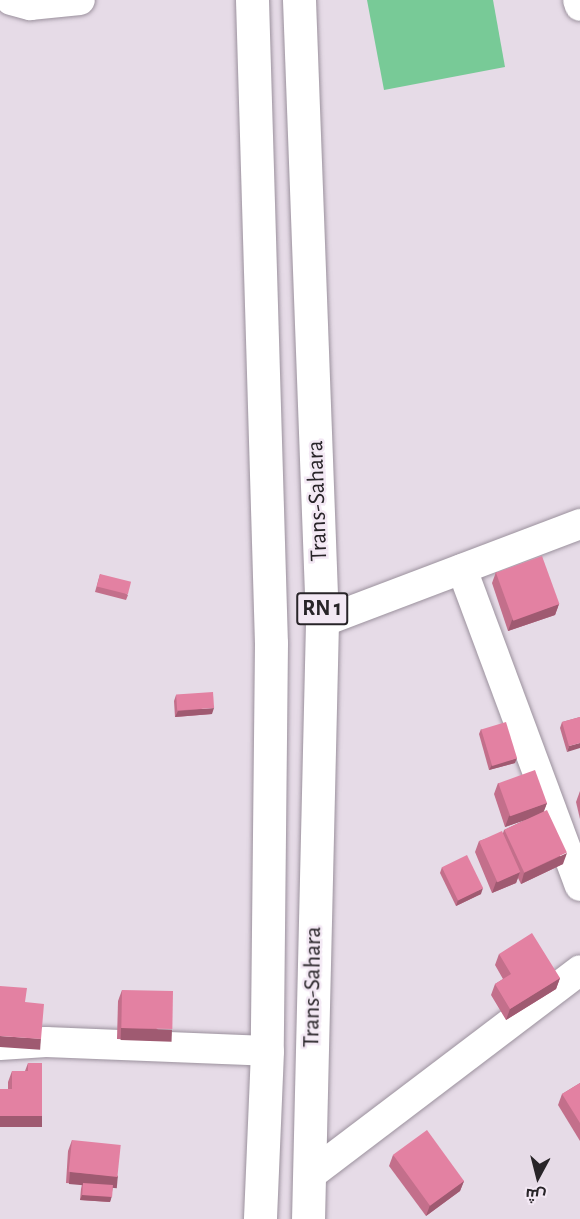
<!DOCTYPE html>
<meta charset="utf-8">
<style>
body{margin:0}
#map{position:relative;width:580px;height:1219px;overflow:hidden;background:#e6dbe7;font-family:"Alegreya Sans",Cairo,sans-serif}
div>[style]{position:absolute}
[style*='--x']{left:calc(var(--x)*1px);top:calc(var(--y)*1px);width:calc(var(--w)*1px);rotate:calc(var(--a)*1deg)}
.green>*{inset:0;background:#78ca97}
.roads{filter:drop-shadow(0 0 2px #9b919d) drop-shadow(0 0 2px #9b919d)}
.street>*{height:30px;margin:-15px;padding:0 15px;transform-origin:15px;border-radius:15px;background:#fff}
.primary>*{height:33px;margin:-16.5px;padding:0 16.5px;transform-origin:16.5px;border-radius:16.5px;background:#fff}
.wall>*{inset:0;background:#c36f8b}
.shaded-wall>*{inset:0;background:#9f5a71;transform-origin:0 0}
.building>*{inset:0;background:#e381a2;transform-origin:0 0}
span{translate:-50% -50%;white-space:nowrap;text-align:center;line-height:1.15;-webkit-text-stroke:5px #f3e8f4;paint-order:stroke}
.shield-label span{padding:2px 4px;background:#f3e8f4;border:2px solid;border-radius:4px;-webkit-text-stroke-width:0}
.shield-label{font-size:22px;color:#282428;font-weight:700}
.street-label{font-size:24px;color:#282428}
.north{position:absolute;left:508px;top:1147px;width:60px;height:60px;-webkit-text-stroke:4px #f3e8f4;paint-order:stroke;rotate:187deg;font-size:16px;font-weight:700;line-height:24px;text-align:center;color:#282428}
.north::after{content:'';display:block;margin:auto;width:21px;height:27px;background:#282428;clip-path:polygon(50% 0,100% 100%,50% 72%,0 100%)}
</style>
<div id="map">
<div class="green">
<div style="clip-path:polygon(367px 0,493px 0,505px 67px,384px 90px)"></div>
</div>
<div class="roads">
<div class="street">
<div style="--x:11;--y:0;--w:20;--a:15"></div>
<div style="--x:30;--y:5;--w:50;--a:-5.7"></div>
<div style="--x:578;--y:0;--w:6;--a:72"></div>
<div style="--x:462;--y:569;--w:338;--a:69.6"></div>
<div style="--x:322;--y:622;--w:276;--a:-20.8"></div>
<div style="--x:0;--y:1045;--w:46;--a:-3.7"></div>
<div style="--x:46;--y:1042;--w:221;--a:2.3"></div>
<div style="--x:309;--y:1176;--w:340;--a:-37.2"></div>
</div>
<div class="primary">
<div style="--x:252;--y:0;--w:643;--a:88.31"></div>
<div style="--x:271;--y:643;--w:408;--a:90.6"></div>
<div style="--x:267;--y:1051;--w:168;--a:92.4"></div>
<div style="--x:299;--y:0;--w:622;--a:87.88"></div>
<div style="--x:322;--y:622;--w:597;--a:91.34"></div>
</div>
</div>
<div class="wall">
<div style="clip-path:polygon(496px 572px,559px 604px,555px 615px,508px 631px,492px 583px)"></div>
<div style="clip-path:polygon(100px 574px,128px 595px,126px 600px,95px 592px)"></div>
<div style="clip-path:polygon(176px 695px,212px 714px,175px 717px,174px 701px)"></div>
<div style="clip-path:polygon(580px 717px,567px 752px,560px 728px,562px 722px)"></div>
<div style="clip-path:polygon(481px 729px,515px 763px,489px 770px,479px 734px)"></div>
<div style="clip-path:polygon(498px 783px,547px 803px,543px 812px,563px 864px,521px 884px,518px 878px,516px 883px,492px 893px,475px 852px,479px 841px,503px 833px,504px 830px,527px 819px,505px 827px,494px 794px)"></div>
<div style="clip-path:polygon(580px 791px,580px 819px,576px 802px)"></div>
<div style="clip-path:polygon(442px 867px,481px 894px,456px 906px,440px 873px)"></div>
<div style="clip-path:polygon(499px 954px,560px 978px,556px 989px,506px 1020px,491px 995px,495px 984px,503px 979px,495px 965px)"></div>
<div style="clip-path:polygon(122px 990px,168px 1041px,117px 1039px,118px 1001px)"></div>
<div style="clip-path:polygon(28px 1063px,38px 1127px,0 1127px,0 1089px,8px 1089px,8px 1082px,12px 1071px,25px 1071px)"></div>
<div style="clip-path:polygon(580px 1083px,580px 1141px,558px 1105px,562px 1094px)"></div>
<div style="clip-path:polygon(72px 1140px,118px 1176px,114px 1187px,113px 1187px,110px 1202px,80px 1200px,81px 1189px,82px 1184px,66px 1183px,68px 1151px)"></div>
<div style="clip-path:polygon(393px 1155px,464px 1181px,460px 1191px,426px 1216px,389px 1166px)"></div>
</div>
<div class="shaded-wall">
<div style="clip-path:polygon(559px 604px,555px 615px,508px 631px,512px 620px)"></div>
<div style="clip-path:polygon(214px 708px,212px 714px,175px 717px,178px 711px)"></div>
<div style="clip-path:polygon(580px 743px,580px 748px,567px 752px,569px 746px)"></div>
<div style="clip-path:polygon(517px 758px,515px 763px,489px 770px,492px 765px)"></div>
<div style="clip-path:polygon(547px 803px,543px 814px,505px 827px,509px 816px)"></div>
<div style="clip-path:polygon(567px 853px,563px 864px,521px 884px,524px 873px)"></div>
<div style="clip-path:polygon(520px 872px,516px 883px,492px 893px,496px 882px)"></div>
<div style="clip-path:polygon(483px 888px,481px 894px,456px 906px,458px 900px)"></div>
<div style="clip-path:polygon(560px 978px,556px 989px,506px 1020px,510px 1009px)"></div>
<div style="left:121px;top:1028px;width:51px;height:12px;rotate:2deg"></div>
<div style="left:0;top:1036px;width:41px;height:11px;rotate:4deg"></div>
<div style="left:0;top:1116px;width:42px;height:11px"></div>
<div style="left:70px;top:1172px;width:48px;height:12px;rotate:5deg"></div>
<div style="clip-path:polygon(464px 1181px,460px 1191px,426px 1216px,430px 1205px)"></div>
<div style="clip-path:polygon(82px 1195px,112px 1196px,110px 1202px,80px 1200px)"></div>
</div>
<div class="building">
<div style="left:542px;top:556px;width:51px;height:49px;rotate:70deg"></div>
<div style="left:100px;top:574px;width:32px;height:13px;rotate:14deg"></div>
<div style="left:213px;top:692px;width:16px;height:37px;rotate:86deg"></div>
<div style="clip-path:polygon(580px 717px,580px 743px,569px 746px,562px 722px)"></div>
<div style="left:506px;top:722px;width:38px;height:26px;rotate:73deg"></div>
<div style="left:535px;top:770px;width:35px;height:39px;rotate:70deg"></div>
<div style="left:547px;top:810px;width:47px;height:47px;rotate:65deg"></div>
<div style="left:502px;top:831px;width:45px;height:25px;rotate:66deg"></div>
<div style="left:467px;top:855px;width:37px;height:28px;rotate:64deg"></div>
<div style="clip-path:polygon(532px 933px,560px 978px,510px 1009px,495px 984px,511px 974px,499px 954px)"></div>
<div style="clip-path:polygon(0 986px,27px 988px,25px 1002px,44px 1004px,41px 1039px,0 1036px)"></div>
<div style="left:122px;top:990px;width:51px;height:38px;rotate:1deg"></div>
<div style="clip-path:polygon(28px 1063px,42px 1063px,42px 1116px,0 1116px,0 1089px,12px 1089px,12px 1071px,28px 1071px)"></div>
<div style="clip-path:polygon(580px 1083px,580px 1123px,562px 1094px)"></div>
<div style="left:427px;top:1130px;width:63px;height:42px;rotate:54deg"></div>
<div style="left:72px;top:1140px;width:49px;height:32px;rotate:6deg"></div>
<div style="left:83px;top:1183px;width:30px;height:12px;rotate:4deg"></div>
</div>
<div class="shield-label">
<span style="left:322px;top:609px">RN 1</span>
</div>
<div class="street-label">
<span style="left:318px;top:501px;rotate:-92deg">Trans-Sahara</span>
<span style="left:313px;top:987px;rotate:-89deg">Trans-Sahara</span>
</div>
<div class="north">ش</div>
</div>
